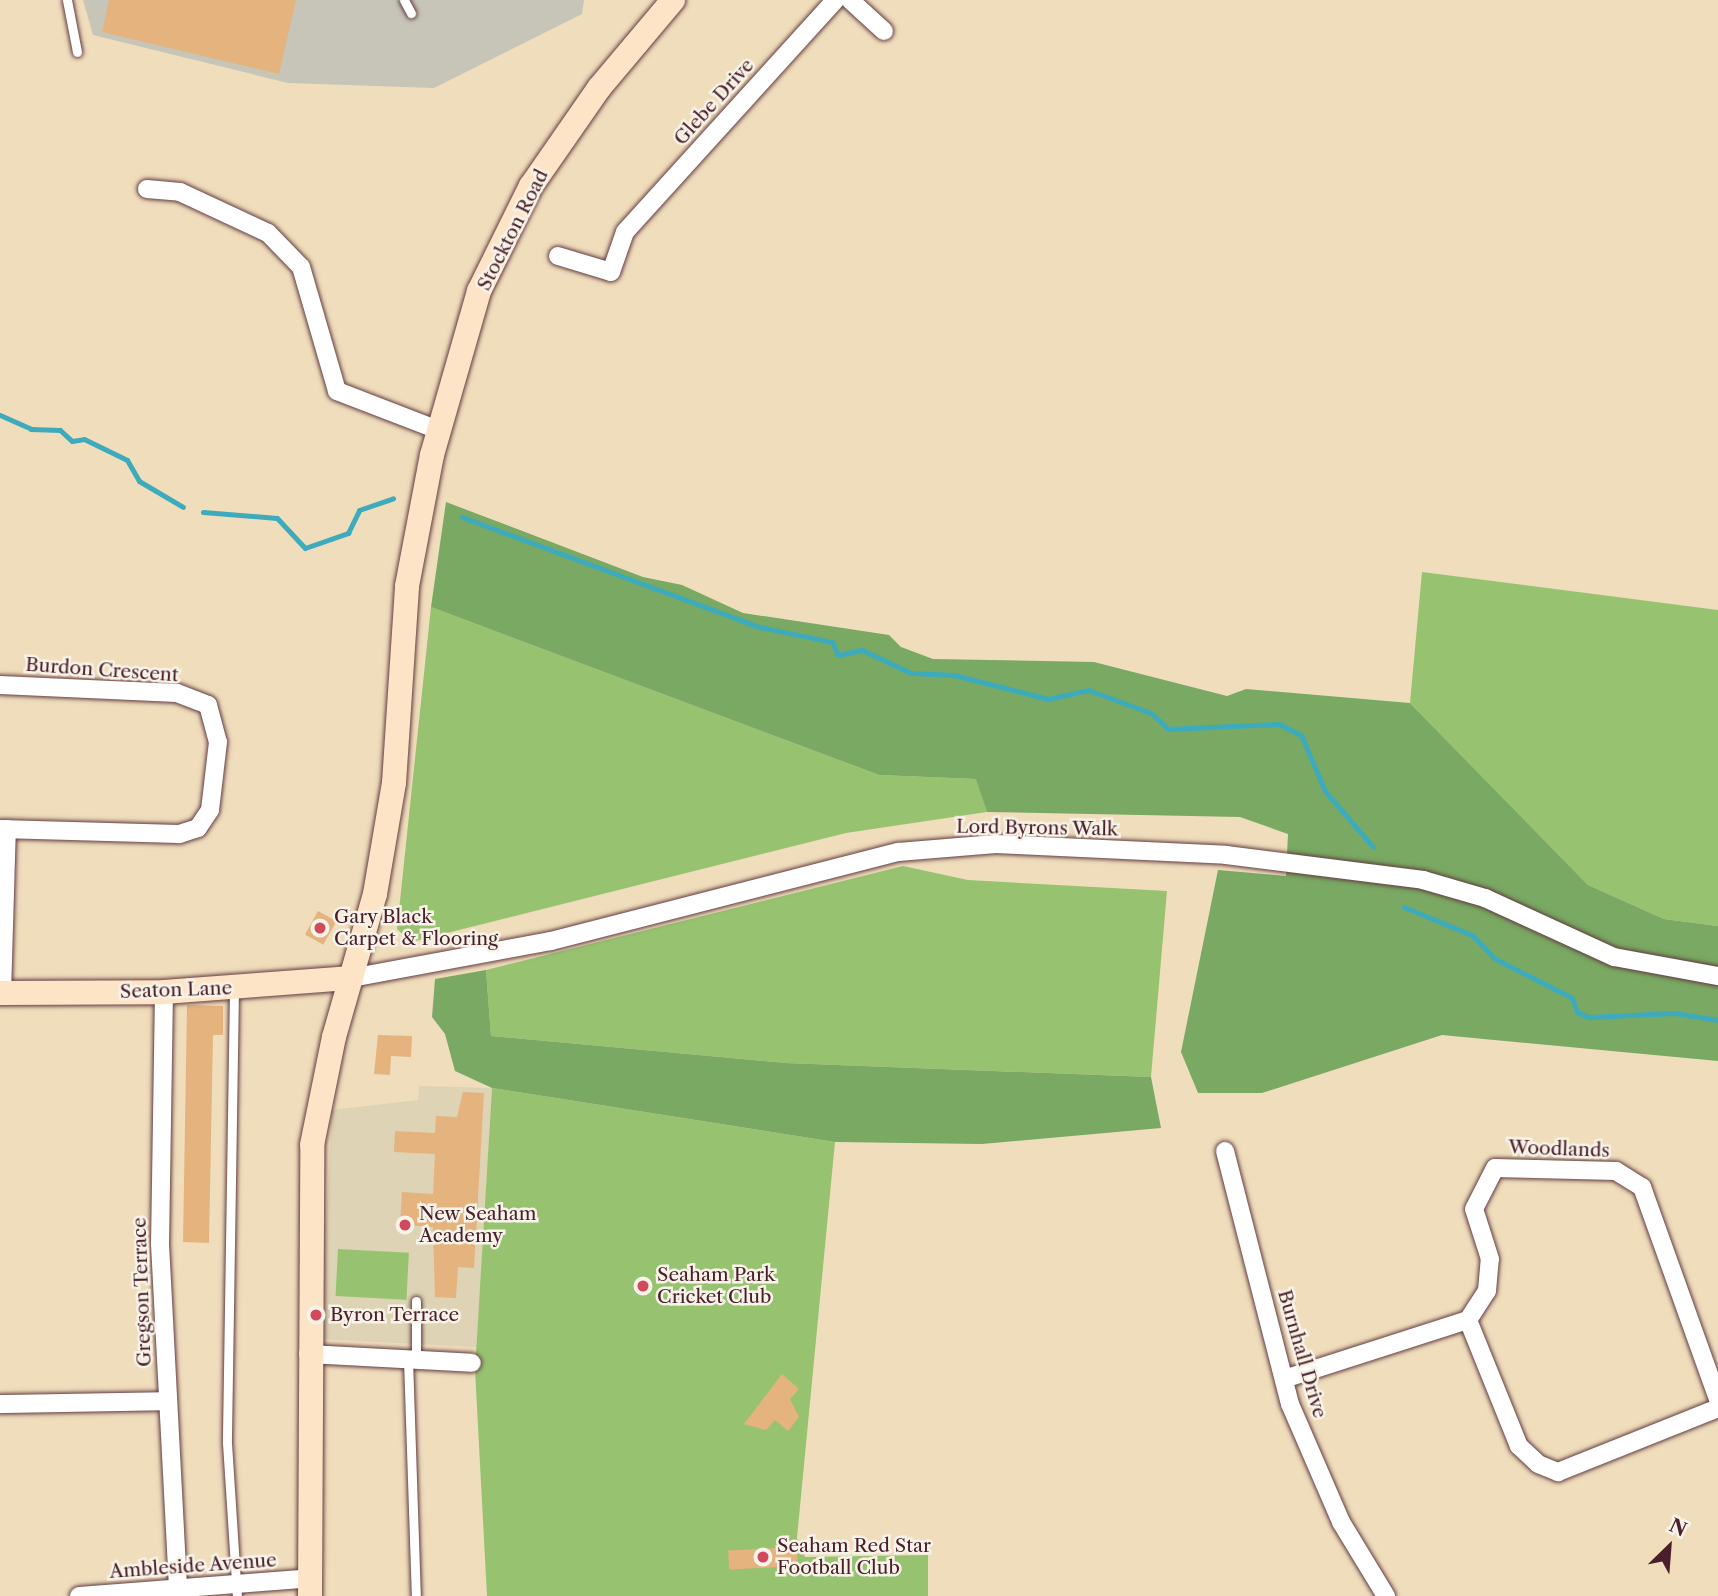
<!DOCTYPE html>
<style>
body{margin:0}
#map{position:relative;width:1718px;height:1596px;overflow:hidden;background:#f0ddbc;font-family:"Libre Caslon Text",serif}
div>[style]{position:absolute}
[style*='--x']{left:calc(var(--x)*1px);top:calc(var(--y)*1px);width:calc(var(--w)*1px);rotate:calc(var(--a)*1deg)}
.built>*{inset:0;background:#ded3b4}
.industrial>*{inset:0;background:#c6c5b8}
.green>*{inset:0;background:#97c371;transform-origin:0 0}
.forest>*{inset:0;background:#79a963}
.stream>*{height:5px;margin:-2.5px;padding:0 2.5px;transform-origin:2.5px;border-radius:2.5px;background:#3eabbd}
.building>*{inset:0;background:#e5b37e;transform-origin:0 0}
.roads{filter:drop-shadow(0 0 2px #633c41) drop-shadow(0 0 2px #633c41)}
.service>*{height:9px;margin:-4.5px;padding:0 4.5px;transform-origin:4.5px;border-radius:4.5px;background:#fff}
.minor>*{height:18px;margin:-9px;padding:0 9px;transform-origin:9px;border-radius:9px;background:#fff}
.secondary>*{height:24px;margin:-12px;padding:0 12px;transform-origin:12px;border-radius:12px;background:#fee4c6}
.dots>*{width:19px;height:19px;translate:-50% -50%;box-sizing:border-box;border:4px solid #f7f3e8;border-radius:50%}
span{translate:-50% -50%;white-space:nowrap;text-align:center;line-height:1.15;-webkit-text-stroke:5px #f7f3e8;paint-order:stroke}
.street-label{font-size:19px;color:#4a1f2b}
.poi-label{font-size:19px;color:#4a1f2b}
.left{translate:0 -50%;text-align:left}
.north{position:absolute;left:1634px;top:1512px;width:70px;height:70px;-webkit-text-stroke:5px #f7f3e8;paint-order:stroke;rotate:25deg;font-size:19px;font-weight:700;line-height:28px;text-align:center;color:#4a1f2b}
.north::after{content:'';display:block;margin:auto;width:24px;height:32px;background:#4a1f2b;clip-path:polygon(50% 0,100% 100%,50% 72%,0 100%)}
</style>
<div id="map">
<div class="built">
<div style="clip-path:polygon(419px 1086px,492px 1088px,477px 1347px,320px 1339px,332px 1110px,418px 1100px)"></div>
</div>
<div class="industrial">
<div style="clip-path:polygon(83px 0,584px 0,582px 14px,434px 88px,288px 83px,93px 35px)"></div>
</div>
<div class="green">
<div style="clip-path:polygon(1422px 572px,1718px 610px,1718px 926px,1664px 919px,1588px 885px,1410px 703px)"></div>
<div style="clip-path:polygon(431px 607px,879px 775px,977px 779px,987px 812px,846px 833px,411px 942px,397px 929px)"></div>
<div style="clip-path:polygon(903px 866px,968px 880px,1167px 891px,1151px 1077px,786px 1063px,491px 1036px,486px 970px)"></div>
<div style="clip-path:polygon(492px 1088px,835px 1142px,797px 1538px,805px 1557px,928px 1555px,928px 1596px,487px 1596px,475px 1370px)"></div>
<div style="left:338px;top:1249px;width:71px;height:47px;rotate:3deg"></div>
</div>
<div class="forest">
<div style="clip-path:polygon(446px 502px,643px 577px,682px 585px,743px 613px,889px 635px,901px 647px,933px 659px,1094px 662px,1227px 696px,1246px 689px,1410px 703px,1588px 885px,1664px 919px,1718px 926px,1718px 1061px,1442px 1035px,1262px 1093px,1198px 1093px,1181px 1052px,1218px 870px,1286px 876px,1288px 834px,1240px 817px,987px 812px,976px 779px,879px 775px,431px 607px)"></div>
<div style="clip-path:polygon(486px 970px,491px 1036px,786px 1063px,1151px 1077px,1161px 1128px,982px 1144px,835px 1142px,492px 1088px,455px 1071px,445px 1034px,432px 1017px,435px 979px)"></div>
</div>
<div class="stream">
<div style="--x:0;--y:415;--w:34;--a:24"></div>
<div style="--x:31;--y:429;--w:29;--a:2"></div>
<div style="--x:60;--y:430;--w:16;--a:43"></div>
<div style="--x:72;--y:441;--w:12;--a:-9"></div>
<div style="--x:84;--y:439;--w:48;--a:26"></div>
<div style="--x:127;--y:460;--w:24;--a:60"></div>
<div style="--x:139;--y:481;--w:51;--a:30.6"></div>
<div style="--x:203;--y:512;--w:74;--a:4.6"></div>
<div style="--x:277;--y:518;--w:41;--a:47"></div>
<div style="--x:305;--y:548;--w:46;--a:-19.2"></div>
<div style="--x:348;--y:533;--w:25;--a:-64"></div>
<div style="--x:359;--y:510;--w:36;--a:-19"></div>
<div style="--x:462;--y:517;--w:318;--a:20.3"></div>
<div style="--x:760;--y:627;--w:74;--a:11.8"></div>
<div style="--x:832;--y:642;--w:14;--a:65"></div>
<div style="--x:838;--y:655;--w:25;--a:-12"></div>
<div style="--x:862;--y:650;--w:54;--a:25.1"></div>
<div style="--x:911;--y:673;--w:43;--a:2.7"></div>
<div style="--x:954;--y:675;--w:97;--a:14.3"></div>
<div style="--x:1048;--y:699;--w:41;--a:-12.7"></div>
<div style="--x:1088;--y:690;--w:67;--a:20.1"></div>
<div style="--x:1151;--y:713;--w:23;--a:43"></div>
<div style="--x:1168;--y:729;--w:111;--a:-2.6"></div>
<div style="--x:1279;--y:724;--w:25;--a:27"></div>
<div style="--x:1301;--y:735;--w:61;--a:66.8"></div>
<div style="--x:1325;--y:791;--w:74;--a:49.4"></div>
<div style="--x:1404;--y:907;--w:74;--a:22.4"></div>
<div style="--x:1472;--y:935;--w:32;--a:46"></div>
<div style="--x:1494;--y:958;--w:88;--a:27.1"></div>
<div style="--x:1572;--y:998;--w:15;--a:70"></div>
<div style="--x:1577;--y:1012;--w:13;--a:23"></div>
<div style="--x:1589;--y:1017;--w:85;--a:-2.7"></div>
<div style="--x:1674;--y:1013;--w:45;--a:9"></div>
</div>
<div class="building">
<div style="clip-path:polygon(109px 0,296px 0,279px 74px,102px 32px)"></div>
<div style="left:318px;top:911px;width:21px;height:27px;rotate:29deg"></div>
<div style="clip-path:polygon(187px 1005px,223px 1006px,223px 1035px,213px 1035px,209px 1243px,183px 1242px)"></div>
<div style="clip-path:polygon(378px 1035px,412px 1036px,411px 1057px,391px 1056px,390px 1075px,374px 1074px)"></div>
<div style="clip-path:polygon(463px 1092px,484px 1093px,474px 1268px,458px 1267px,456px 1298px,435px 1297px,433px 1227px,400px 1225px,402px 1192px,433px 1194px,435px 1154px,394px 1152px,395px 1131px,435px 1133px,436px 1116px,457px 1117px)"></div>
<div style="clip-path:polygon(782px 1374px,799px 1389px,790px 1399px,799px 1417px,788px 1431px,775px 1420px,766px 1430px,744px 1424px)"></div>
<div style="left:797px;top:1547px;width:19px;height:69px;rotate:87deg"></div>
</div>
<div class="roads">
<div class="service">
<div style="--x:67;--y:0;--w:53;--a:79.1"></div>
<div style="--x:404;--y:0;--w:15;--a:62"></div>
<div style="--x:234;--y:990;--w:453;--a:90.9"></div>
<div style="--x:227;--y:1443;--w:153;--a:86.3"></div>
<div style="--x:408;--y:1359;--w:237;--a:88.1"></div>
<div style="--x:416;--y:1360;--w:59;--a:-90"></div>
</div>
<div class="minor">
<div style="--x:850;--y:0;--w:46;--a:42.4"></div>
<div style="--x:147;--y:189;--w:33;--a:5"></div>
<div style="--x:180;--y:192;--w:97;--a:25"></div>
<div style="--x:268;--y:233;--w:47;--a:45.9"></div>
<div style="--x:301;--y:267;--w:129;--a:73.8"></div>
<div style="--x:337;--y:391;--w:108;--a:21.1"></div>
<div style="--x:558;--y:256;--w:55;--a:16.8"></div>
<div style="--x:611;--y:272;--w:42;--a:-70.7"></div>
<div style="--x:625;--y:232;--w:313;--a:-47.8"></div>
<div style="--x:0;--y:685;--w:177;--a:2.6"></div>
<div style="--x:177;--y:693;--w:33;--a:21"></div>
<div style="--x:208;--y:705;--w:38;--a:75"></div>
<div style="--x:218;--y:742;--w:68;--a:96.7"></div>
<div style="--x:210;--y:810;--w:22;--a:124"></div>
<div style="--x:198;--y:828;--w:20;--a:162"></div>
<div style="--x:179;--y:834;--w:179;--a:-178.4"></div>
<div style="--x:351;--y:978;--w:203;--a:-10.5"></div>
<div style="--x:551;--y:941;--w:358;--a:-14.4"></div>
<div style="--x:898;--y:852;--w:98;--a:-4.7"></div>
<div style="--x:996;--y:844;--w:230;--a:2.7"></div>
<div style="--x:1226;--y:855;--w:199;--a:7.2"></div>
<div style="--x:1423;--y:880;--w:65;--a:16.2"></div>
<div style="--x:1485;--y:898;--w:142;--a:24.6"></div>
<div style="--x:1614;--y:957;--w:106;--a:10.4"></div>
<div style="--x:164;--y:992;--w:252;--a:90.9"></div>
<div style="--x:160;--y:1244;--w:346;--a:87"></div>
<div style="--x:2;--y:993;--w:164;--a:-88.3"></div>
<div style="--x:1225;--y:1151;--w:261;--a:75.6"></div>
<div style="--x:1290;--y:1404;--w:129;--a:66.6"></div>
<div style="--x:1341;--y:1522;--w:87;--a:58.7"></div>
<div style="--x:1468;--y:1320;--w:136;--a:68"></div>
<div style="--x:1519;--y:1446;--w:26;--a:43"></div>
<div style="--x:1538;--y:1464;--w:22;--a:22"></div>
<div style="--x:1558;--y:1472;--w:172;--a:-21.8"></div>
<div style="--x:308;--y:1354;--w:164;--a:3.1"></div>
<div style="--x:1284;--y:1379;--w:193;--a:-17.8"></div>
<div style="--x:1468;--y:1320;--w:35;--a:-57"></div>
<div style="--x:1487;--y:1291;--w:32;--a:-85"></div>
<div style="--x:1490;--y:1259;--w:52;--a:-107.7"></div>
<div style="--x:1474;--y:1209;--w:46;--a:-62.9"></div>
<div style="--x:1495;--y:1168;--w:121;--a:1.4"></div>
<div style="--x:1616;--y:1171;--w:31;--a:32"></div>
<div style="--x:1642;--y:1187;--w:225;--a:70.3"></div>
<div style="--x:0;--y:1404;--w:168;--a:-1"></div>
<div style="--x:79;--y:1596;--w:233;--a:-4.4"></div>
</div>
<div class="secondary">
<div style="--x:0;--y:993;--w:164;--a:-0.3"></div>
<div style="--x:164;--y:992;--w:188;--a:-4.3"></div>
<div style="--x:310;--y:1596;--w:451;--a:-89.7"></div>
<div style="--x:312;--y:1145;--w:110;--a:-78.5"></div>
<div style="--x:334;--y:1037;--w:149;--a:-74"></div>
<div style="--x:375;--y:894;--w:113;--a:-80.3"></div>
<div style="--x:394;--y:783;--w:197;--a:-86.2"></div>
<div style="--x:407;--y:586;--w:133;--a:-79.2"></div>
<div style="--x:432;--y:455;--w:171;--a:-74"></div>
<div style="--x:479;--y:291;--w:117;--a:-63.7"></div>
<div style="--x:531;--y:186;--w:119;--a:-55.2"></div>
<div style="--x:599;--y:88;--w:115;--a:-49.9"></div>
</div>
</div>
<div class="dots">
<div style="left:320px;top:928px;background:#d1495b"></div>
<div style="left:405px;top:1225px;background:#d1495b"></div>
<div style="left:643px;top:1286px;background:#d1495b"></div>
<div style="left:316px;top:1315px;background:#d1495b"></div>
<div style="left:763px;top:1557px;background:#d1495b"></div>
</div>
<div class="street-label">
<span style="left:714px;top:102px;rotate:-48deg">Glebe Drive</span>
<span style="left:513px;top:230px;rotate:-63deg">Stockton Road</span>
<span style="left:102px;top:670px;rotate:4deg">Burdon Crescent</span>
<span style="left:1037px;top:828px;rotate:1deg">Lord Byrons Walk</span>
<span style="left:176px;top:990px;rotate:-2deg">Seaton Lane</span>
<span style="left:1559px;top:1149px;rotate:2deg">Woodlands</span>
<span style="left:142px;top:1292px;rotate:-92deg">Gregson Terrace</span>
<span style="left:1302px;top:1354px;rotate:74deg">Burnhall Drive</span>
<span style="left:193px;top:1566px;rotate:-4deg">Ambleside Avenue</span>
</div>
<div class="poi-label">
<span class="left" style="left:334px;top:928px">Gary Black<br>Carpet &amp; Flooring</span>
<span class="left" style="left:419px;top:1225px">New Seaham<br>Academy</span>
<span class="left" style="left:657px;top:1286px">Seaham Park<br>Cricket Club</span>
<span class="left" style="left:330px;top:1315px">Byron Terrace</span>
<span class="left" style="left:777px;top:1557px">Seaham Red Star<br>Football Club</span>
</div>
<div class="north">N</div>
</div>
